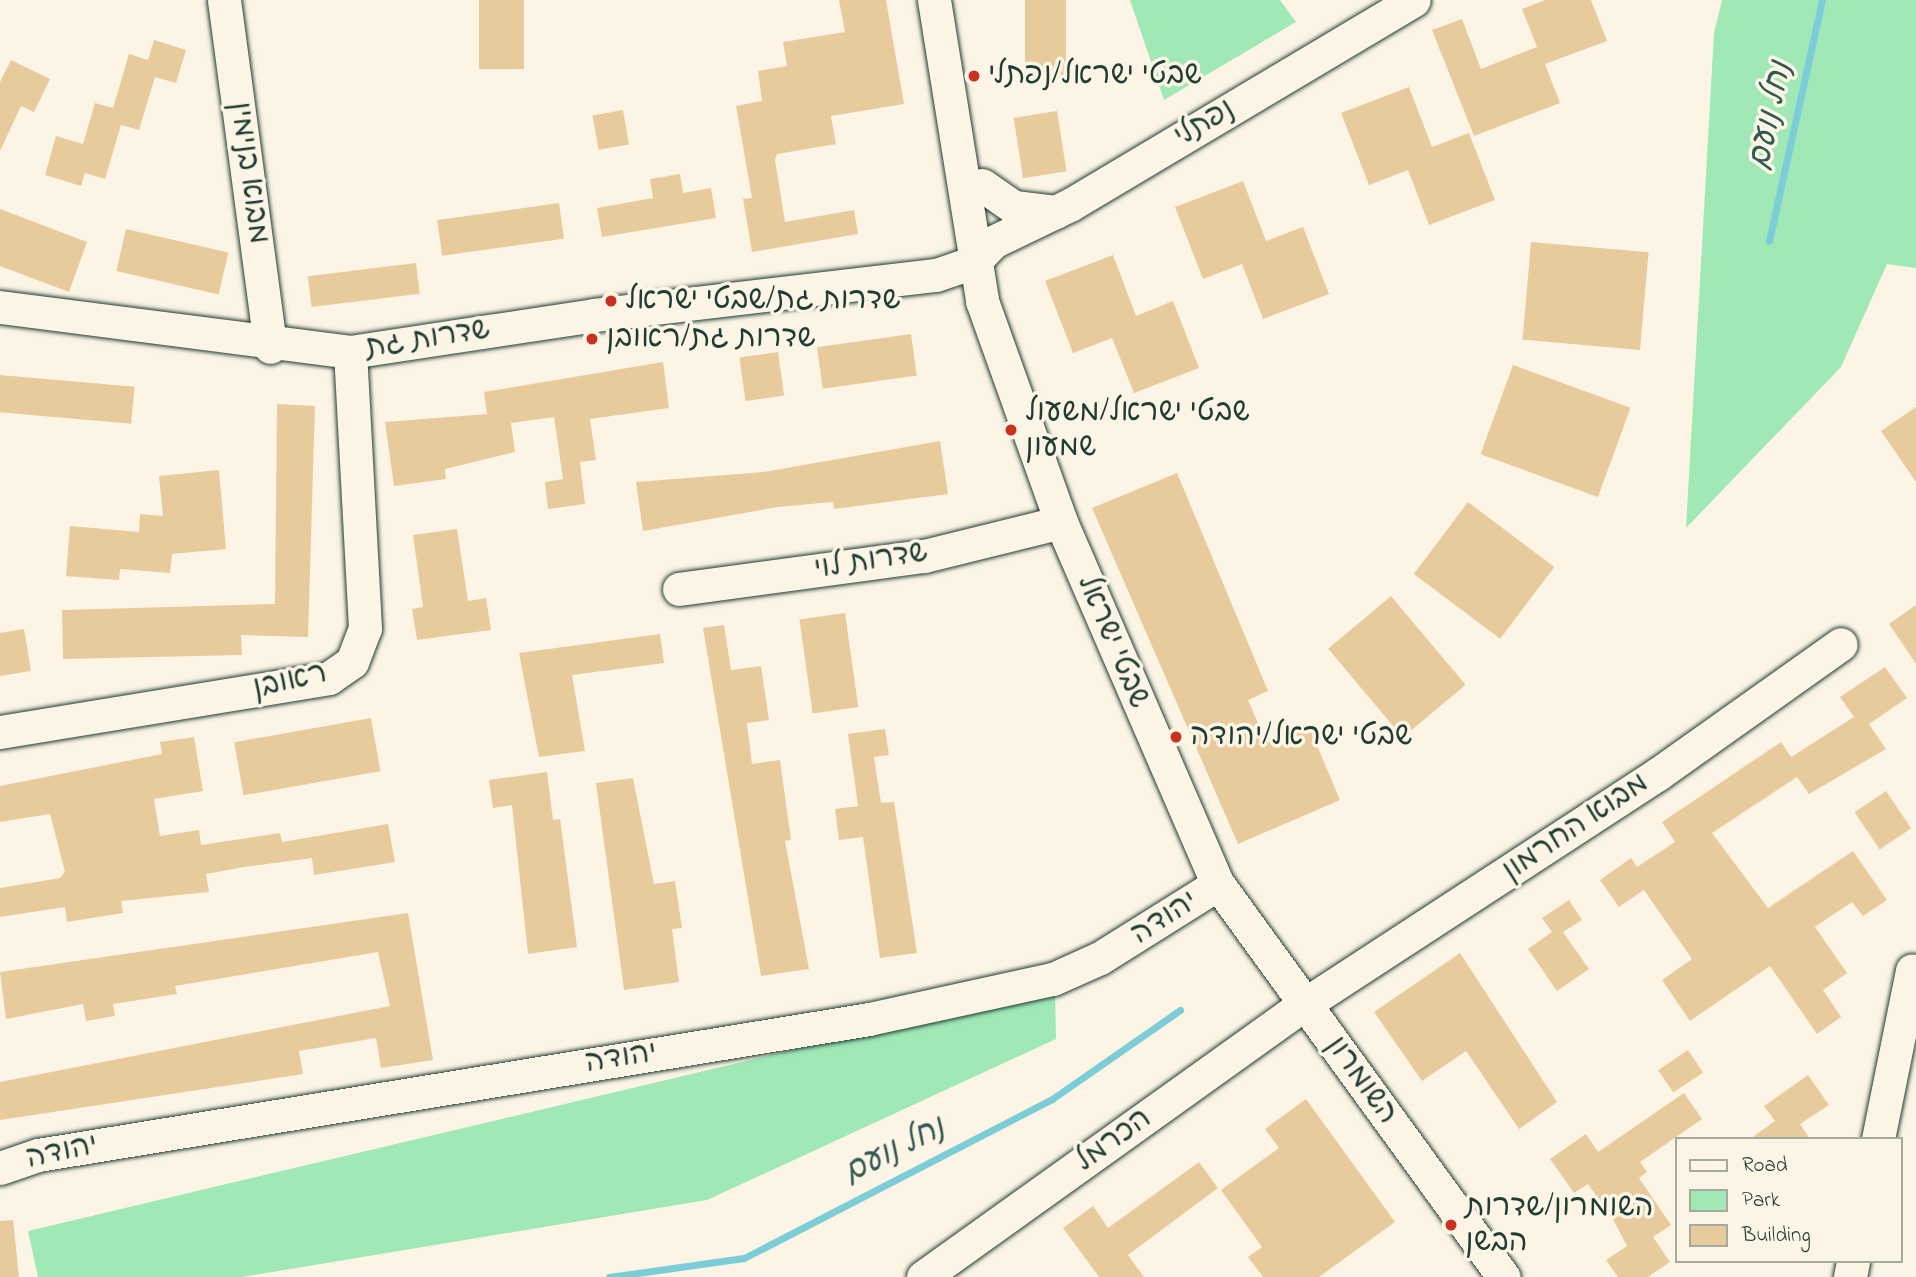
<!DOCTYPE html>
<meta charset="utf-8">
<style>
body{margin:0}
#map{position:relative;width:1916px;height:1277px;overflow:hidden;background:#fcf5e5;font-family:"Indie Flower","Playpen Sans Hebrew",sans-serif}
div>[style]{position:absolute}
[style*='--x']{left:calc(var(--x)*1px);top:calc(var(--y)*1px);width:calc(var(--w)*1px);rotate:calc(var(--a)*1deg)}
.green>*{inset:0;background:#a0e8b6}
.stream>*{height:7px;margin:-3.5px;padding:0 3.5px;transform-origin:3.5px;border-radius:3.5px;background:#7dcdd8}
.building>*{inset:0;background:#e8cb9c;transform-origin:0 0}
.roads{filter:drop-shadow(0 0 2px #1f3d34) drop-shadow(0 0 2px #1f3d34)}
.minor>*{height:33px;margin:-16.5px;padding:0 16.5px;transform-origin:16.5px;border-radius:16.5px;background:#fcf5e5}
.dots>*{width:19px;height:19px;translate:-50% -50%;box-sizing:border-box;border:4px solid #fcf5e5;border-radius:50%}
span{translate:-50% -50%;white-space:nowrap;text-align:center;line-height:1.15;-webkit-text-stroke:7px #fcf5e5;paint-order:stroke}
.poi-label{font-size:30px;color:#1f3d34}
.left{translate:0 -50%;text-align:left}
.street-label{font-size:30px;color:#1f3d34}
.water-label{font-size:32px;color:#325a55;font-style:italic}
.legend{position:absolute;left:1675px;top:1137px;width:228px;height:126px;box-sizing:border-box;background:#fcf5e5;border:2px solid #a4ab9e;margin:0;padding:9px 12px;list-style:none;font-size:21px;color:#1f3d34}
.legend li{display:flex;align-items:center;gap:14px;height:35px}
.legend b{width:35px;border:2px solid #a4ab9e}
</style>
<div id="map">
<div class="green">
<div style="clip-path:polygon(1130px 0,1280px 0,1296px 22px,1164px 100px)"></div>
<div style="clip-path:polygon(1722px 0,1916px 0,1916px 268px,1887px 264px,1841px 367px,1686px 528px,1714px 33px)"></div>
<div style="clip-path:polygon(1055px 988px,1056px 1039px,707px 1200px,242px 1277px,38px 1277px,28px 1231px)"></div>
</div>
<div class="stream">
<div style="--x:1769;--y:241;--w:247;--a:-77.6"></div>
<div style="--x:609;--y:1277;--w:136;--a:-8"></div>
<div style="--x:744;--y:1258;--w:347;--a:-27.3"></div>
<div style="--x:1052;--y:1099;--w:156;--a:-34.8"></div>
</div>
<div class="building">
<div style="left:479px;top:0;width:45px;height:69px"></div>
<div style="clip-path:polygon(839px 0,886px 0,904px 104px,831px 116px,836px 144px,777px 154px,775px 160px,785px 222px,854px 210px,858px 234px,752px 252px,743px 199px,752px 198px,736px 106px,762px 101px,758px 71px,787px 66px,783px 42px,845px 32px)"></div>
<div style="left:1025px;top:0;width:41px;height:79px"></div>
<div style="clip-path:polygon(1545px 0,1591px 0,1607px 41px,1545px 64px,1560px 103px,1474px 136px,1432px 30px,1462px 19px,1481px 69px,1537px 47px,1522px 9px)"></div>
<div style="clip-path:polygon(154px 40px,186px 50px,176px 83px,155px 77px,139px 130px,121px 125px,105px 179px,85px 173px,81px 186px,45px 175px,56px 136px,83px 144px,95px 103px,113px 108px,129px 54px,148px 60px)"></div>
<div style="clip-path:polygon(11px 60px,50px 79px,34px 112px,21px 106px,0 151px,0 82px)"></div>
<div style="clip-path:polygon(1409px 87px,1432px 147px,1469px 133px,1495px 200px,1429px 225px,1408px 170px,1369px 185px,1341px 113px)"></div>
<div style="left:623px;top:110px;width:35px;height:31px;rotate:80deg"></div>
<div style="left:1057px;top:111px;width:61px;height:44px;rotate:81deg"></div>
<div style="clip-path:polygon(680px 174px,683px 193px,711px 188px,716px 218px,602px 237px,597px 208px,653px 198px,650px 179px)"></div>
<div style="clip-path:polygon(1243px 181px,1266px 241px,1303px 227px,1329px 294px,1263px 319px,1242px 264px,1203px 279px,1175px 207px)"></div>
<div style="left:559px;top:203px;width:36px;height:123px;rotate:82deg"></div>
<div style="clip-path:polygon(0 209px,87px 242px,69px 292px,0 266px)"></div>
<div style="left:126px;top:229px;width:105px;height:43px;rotate:13deg"></div>
<div style="left:1531px;top:242px;width:118px;height:98px;rotate:5deg"></div>
<div style="clip-path:polygon(1113px 255px,1136px 316px,1173px 301px,1199px 368px,1134px 393px,1112px 338px,1073px 353px,1045px 281px)"></div>
<div style="left:416px;top:263px;width:31px;height:109px;rotate:83deg"></div>
<div style="left:911px;top:334px;width:42px;height:95px;rotate:82deg"></div>
<div style="left:778px;top:352px;width:44px;height:39px;rotate:82deg"></div>
<div style="clip-path:polygon(663px 362px,669px 408px,590px 419px,596px 460px,580px 462px,585px 504px,548px 509px,545px 482px,563px 479px,554px 417px,511px 423px,515px 452px,445px 469px,446px 479px,394px 486px,385px 422px,487px 414px,484px 392px)"></div>
<div style="left:1513px;top:365px;width:125px;height:95px;rotate:20deg"></div>
<div style="left:0;top:375px;width:135px;height:37px;rotate:5deg"></div>
<div style="clip-path:polygon(277px 404px,315px 406px,308px 637px,241px 635px,242px 655px,63px 659px,62px 610px,275px 604px)"></div>
<div style="clip-path:polygon(1916px 407px,1916px 482px,1881px 431px)"></div>
<div style="clip-path:polygon(940px 441px,948px 494px,834px 509px,833px 502px,778px 507px,643px 531px,636px 482px,764px 472px)"></div>
<div style="clip-path:polygon(219px 470px,226px 549px,172px 554px,170px 573px,120px 569px,119px 580px,66px 576px,70px 526px,139px 532px,140px 514px,163px 516px,159px 476px)"></div>
<div style="clip-path:polygon(1177px 473px,1268px 691px,1248px 700px,1266px 742px,1308px 724px,1340px 800px,1238px 844px,1092px 508px)"></div>
<div style="left:1468px;top:502px;width:108px;height:90px;rotate:37deg"></div>
<div style="clip-path:polygon(457px 529px,468px 601px,486px 598px,491px 630px,417px 640px,412px 609px,423px 607px,413px 535px)"></div>
<div style="left:1391px;top:596px;width:116px;height:82px;rotate:50deg"></div>
<div style="clip-path:polygon(1916px 605px,1916px 664px,1889px 624px)"></div>
<div style="left:845px;top:613px;width:95px;height:46px;rotate:82deg"></div>
<div style="clip-path:polygon(724px 625px,731px 670px,761px 666px,769px 720px,747px 723px,752px 764px,780px 760px,791px 840px,785px 841px,809px 969px,761px 976px,703px 628px)"></div>
<div style="clip-path:polygon(24px 629px,31px 671px,0 676px,0 633px)"></div>
<div style="clip-path:polygon(660px 634px,664px 663px,572px 675px,585px 751px,539px 757px,519px 653px)"></div>
<div style="clip-path:polygon(1885px 667px,1907px 698px,1869px 724px,1886px 749px,1809px 794px,1797px 777px,1712px 833px,1768px 908px,1853px 851px,1887px 900px,1863px 916px,1852px 902px,1815px 927px,1847px 973px,1823px 990px,1841px 1017px,1817px 1034px,1770px 966px,1690px 1021px,1662px 980px,1692px 959px,1644px 890px,1619px 907px,1600px 880px,1631px 858px,1637px 867px,1675px 842px,1662px 822px,1781px 742px,1791px 757px,1854px 717px,1840px 697px)"></div>
<div style="left:371px;top:718px;width:54px;height:139px;rotate:80deg"></div>
<div style="clip-path:polygon(885px 729px,889px 755px,874px 757px,881px 803px,894px 802px,917px 953px,880px 958px,863px 837px,839px 840px,835px 809px,858px 806px,848px 734px)"></div>
<div style="clip-path:polygon(194px 737px,203px 791px,154px 799px,160px 836px,199px 830px,201px 845px,280px 833px,282px 842px,388px 824px,395px 862px,314px 875px,312px 858px,244px 867px,206px 874px,209px 892px,121px 901px,123px 913px,67px 922px,65px 907px,0 917px,0 888px,60px 878px,65px 872px,50px 814px,0 822px,0 786px,162px 754px,160px 742px)"></div>
<div style="clip-path:polygon(547px 772px,553px 820px,560px 819px,577px 947px,528px 954px,512px 805px,493px 808px,489px 780px)"></div>
<div style="clip-path:polygon(633px 778px,654px 884px,675px 881px,682px 928px,672px 929px,679px 982px,624px 990px,596px 783px)"></div>
<div style="left:1886px;top:791px;width:45px;height:38px;rotate:56deg"></div>
<div style="clip-path:polygon(1569px 900px,1582px 920px,1563px 932px,1589px 969px,1557px 991px,1528px 949px,1552px 932px,1542px 918px)"></div>
<div style="clip-path:polygon(408px 913px,433px 1060px,381px 1068px,376px 1038px,299px 1051px,303px 1074px,0 1120px,0 1082px,390px 1006px,378px 952px,175px 986px,177px 994px,113px 1004px,115px 1016px,86px 1021px,83px 1004px,6px 1019px,0 972px)"></div>
<div style="clip-path:polygon(1460px 953px,1557px 1102px,1519px 1129px,1466px 1051px,1422px 1081px,1374px 1012px)"></div>
<div style="left:1688px;top:1050px;width:27px;height:36px;rotate:56deg"></div>
<div style="clip-path:polygon(1808px 1075px,1829px 1105px,1800px 1124px,1810px 1139px,1750px 1139px,1775px 1121px,1764px 1106px)"></div>
<div style="clip-path:polygon(1684px 1093px,1702px 1119px,1640px 1162px,1647px 1172px,1639px 1178px,1671px 1225px,1653px 1237px,1670px 1262px,1648px 1277px,1618px 1277px,1606px 1260px,1627px 1246px,1614px 1221px,1588px 1184px,1574px 1193px,1550px 1159px,1586px 1134px,1598px 1152px)"></div>
<div style="clip-path:polygon(1306px 1099px,1395px 1222px,1319px 1277px,1263px 1277px,1248px 1257px,1262px 1247px,1221px 1190px,1279px 1148px,1265px 1129px)"></div>
<div style="clip-path:polygon(1199px 1162px,1218px 1188px,1128px 1255px,1144px 1277px,1099px 1277px,1063px 1228px,1093px 1206px,1108px 1228px)"></div>
<div style="clip-path:polygon(13px 1220px,19px 1277px,0 1277px,0 1221px)"></div>
</div>
<div class="roads">
<div class="minor">
<div style="--x:224;--y:0;--w:350;--a:82.4"></div>
<div style="--x:934;--y:0;--w:305;--a:80.9"></div>
<div style="--x:982;--y:301;--w:235;--a:70.3"></div>
<div style="--x:1061;--y:522;--w:395;--a:66.6"></div>
<div style="--x:1218;--y:884;--w:486;--a:54"></div>
<div style="--x:982;--y:185;--w:39;--a:35"></div>
<div style="--x:1014;--y:207;--w:42;--a:6.8"></div>
<div style="--x:0;--y:307;--w:353;--a:7.3"></div>
<div style="--x:350;--y:352;--w:247;--a:-8.6"></div>
<div style="--x:594;--y:315;--w:344;--a:-6.7"></div>
<div style="--x:936;--y:275;--w:40;--a:-18.9"></div>
<div style="--x:974;--y:262;--w:28;--a:-46"></div>
<div style="--x:993;--y:242;--w:85;--a:-25.7"></div>
<div style="--x:1070;--y:205;--w:400;--a:-30.8"></div>
<div style="--x:679;--y:589;--w:247;--a:-7.7"></div>
<div style="--x:924;--y:556;--w:141;--a:-13.9"></div>
<div style="--x:0;--y:732;--w:333;--a:-9.3"></div>
<div style="--x:329;--y:678;--w:28;--a:-35"></div>
<div style="--x:352;--y:662;--w:36;--a:-69"></div>
<div style="--x:365;--y:628;--w:276;--a:-93.1"></div>
<div style="--x:1878;--y:1139;--w:172;--a:-78.6"></div>
<div style="--x:0;--y:1168;--w:40;--a:-18.9"></div>
<div style="--x:38;--y:1155;--w:842;--a:-9.29"></div>
<div style="--x:869;--y:1019;--w:188;--a:-12.3"></div>
<div style="--x:1053;--y:979;--w:51;--a:-24.1"></div>
<div style="--x:1100;--y:958;--w:139;--a:-32.1"></div>
<div style="--x:923;--y:1277;--w:470;--a:-35.6"></div>
<div style="--x:1305;--y:1004;--w:421;--a:-33.1"></div>
<div style="--x:1658;--y:774;--w:224;--a:-35.4"></div>
<div style="--x:1850;--y:1277;--w:16;--a:-79"></div>
</div>
</div>
<div class="dots">
<div style="left:974px;top:76px;background:#c8321e"></div>
<div style="left:611px;top:301px;background:#c8321e"></div>
<div style="left:592px;top:339px;background:#c8321e"></div>
<div style="left:1011px;top:430px;background:#c8321e"></div>
<div style="left:1176px;top:737px;background:#c8321e"></div>
<div style="left:1451px;top:1225px;background:#c8321e"></div>
</div>
<div class="poi-label">
<span class="left" style="left:988px;top:76px">שבטי ישראל/נפתלי</span>
<span class="left" style="left:625px;top:301px">שדרות גת/שבטי ישראל</span>
<span class="left" style="left:606px;top:339px">שדרות גת/ראובן</span>
<span class="left" style="left:1025px;top:430px">שבטי ישראל/משעול<br>שמעון</span>
<span class="left" style="left:1190px;top:737px">שבטי ישראל/יהודה</span>
<span class="left" style="left:1465px;top:1225px">השומרון/שדרות<br>הבשן</span>
</div>
<div class="street-label">
<span style="left:1205px;top:124px;rotate:-31deg">נפתלי</span>
<span style="left:248px;top:173px;rotate:82deg">מבוא בנימין</span>
<span style="left:428px;top:340px;rotate:-9deg">שדרות גת</span>
<span style="left:871px;top:562px;rotate:-9deg">שדרות לוי</span>
<span style="left:1112px;top:642px;rotate:67deg">שבטי ישראל</span>
<span style="left:290px;top:682px;rotate:-13deg">ראובן</span>
<span style="left:1576px;top:828px;rotate:-34deg">מבוא החרמון</span>
<span style="left:1165px;top:919px;rotate:-33deg">יהודה</span>
<span style="left:621px;top:1059px;rotate:-9deg">יהודה</span>
<span style="left:1361px;top:1081px;rotate:54deg">השומרון</span>
<span style="left:1114px;top:1141px;rotate:-36deg">הכרמל</span>
<span style="left:62px;top:1153px;rotate:-12deg">יהודה</span>
</div>
<div class="water-label">
<span style="left:1772px;top:116px;rotate:-78deg">נחל נועם</span>
<span style="left:895px;top:1152px;rotate:-27deg">נחל נועם</span>
</div>
<ul class="legend">
<li><b style="height:9px;background:#fcf5e5"></b>Road</li>
<li><b style="height:19px;background:#a0e8b6"></b>Park</li>
<li><b style="height:19px;background:#e8cb9c"></b>Building</li>
</ul>
</div>
